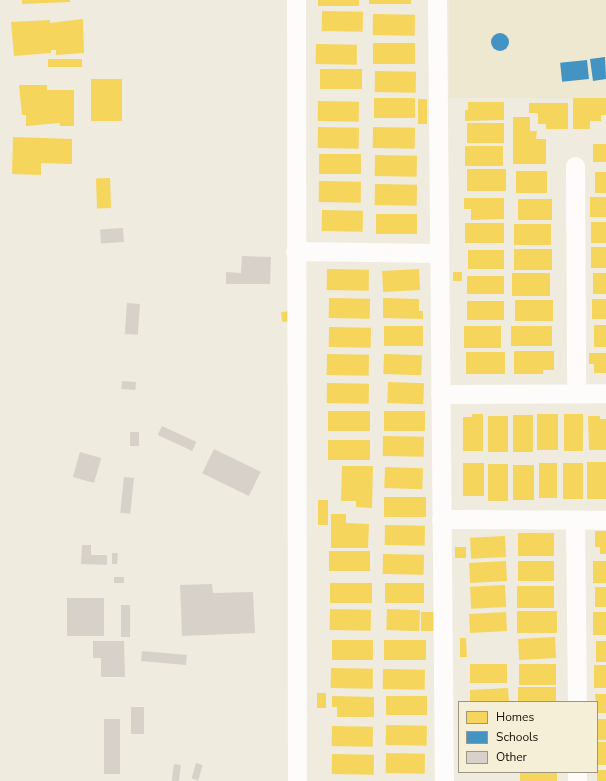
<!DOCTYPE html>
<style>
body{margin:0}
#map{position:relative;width:606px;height:781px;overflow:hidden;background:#efebde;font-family:"Nunito Sans",sans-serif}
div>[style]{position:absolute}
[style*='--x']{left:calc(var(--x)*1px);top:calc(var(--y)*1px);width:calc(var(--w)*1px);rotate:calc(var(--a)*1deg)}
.built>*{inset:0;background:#efe8d1;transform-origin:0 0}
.homes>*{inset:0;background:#f6d55c;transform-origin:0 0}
.schools>*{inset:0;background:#4393c3;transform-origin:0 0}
.round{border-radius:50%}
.building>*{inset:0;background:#d8d1ca;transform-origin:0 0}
.street>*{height:19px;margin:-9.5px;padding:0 9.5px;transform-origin:9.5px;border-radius:9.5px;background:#fdfcfa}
span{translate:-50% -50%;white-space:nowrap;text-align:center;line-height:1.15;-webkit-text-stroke:4px #f6efd7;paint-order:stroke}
.legend{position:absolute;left:458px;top:701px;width:140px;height:72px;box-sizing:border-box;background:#f6efd7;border:1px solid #9b9684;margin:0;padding:5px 7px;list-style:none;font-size:12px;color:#131008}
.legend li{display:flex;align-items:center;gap:8px;height:20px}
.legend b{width:20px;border:1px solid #9b9684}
</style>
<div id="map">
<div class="built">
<div style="left:449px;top:0;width:157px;height:98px"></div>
</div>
<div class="homes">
<div style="clip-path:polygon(22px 0,70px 0,70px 2px,22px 4px)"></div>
<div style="left:318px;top:0;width:41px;height:6px"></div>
<div style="left:369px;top:0;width:42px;height:4px"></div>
<div style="left:322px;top:11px;width:41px;height:20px;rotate:1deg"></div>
<div style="left:373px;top:14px;width:42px;height:21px;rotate:1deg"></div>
<div style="clip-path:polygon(83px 19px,84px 53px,56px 55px,56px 50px,51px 50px,51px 53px,14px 56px,11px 22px,50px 20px,50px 23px)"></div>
<div style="left:373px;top:43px;width:42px;height:21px"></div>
<div style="left:316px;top:44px;width:41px;height:20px;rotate:1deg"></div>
<div style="left:48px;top:59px;width:34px;height:8px"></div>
<div style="left:320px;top:69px;width:42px;height:20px"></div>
<div style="left:375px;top:71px;width:41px;height:21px;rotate:1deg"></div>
<div style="left:91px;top:79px;width:31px;height:42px"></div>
<div style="clip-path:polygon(19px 85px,47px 85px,47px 90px,74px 90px,74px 126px,60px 126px,60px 123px,26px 126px,26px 115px,22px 115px)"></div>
<div style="left:374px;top:98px;width:41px;height:20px"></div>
<div style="clip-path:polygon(573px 98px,606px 98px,606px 115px,601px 115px,601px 121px,590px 121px,590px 129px,573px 129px)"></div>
<div style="left:418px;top:99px;width:9px;height:25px"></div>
<div style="left:318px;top:101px;width:41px;height:20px;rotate:1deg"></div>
<div style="clip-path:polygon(468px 102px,504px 102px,504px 120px,465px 121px,465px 110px,468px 110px)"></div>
<div style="clip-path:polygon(529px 103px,568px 103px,568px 129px,546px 129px,546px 124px,538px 124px,538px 113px,529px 113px)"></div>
<div style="clip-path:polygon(513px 117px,530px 117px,530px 131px,537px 131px,536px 139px,546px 139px,546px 164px,513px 164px)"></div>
<div style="left:467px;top:123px;width:37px;height:20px"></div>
<div style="left:318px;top:127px;width:41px;height:21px;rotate:1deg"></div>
<div style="left:373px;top:127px;width:42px;height:21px;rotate:1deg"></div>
<div style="clip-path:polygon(13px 137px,72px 139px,72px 164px,41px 163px,41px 175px,12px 174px)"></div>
<div style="left:593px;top:144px;width:13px;height:18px"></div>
<div style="left:465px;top:146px;width:38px;height:20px"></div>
<div style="left:319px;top:154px;width:42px;height:20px"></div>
<div style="left:375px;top:155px;width:42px;height:21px;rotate:1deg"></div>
<div style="left:467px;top:169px;width:39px;height:22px"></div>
<div style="left:516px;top:171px;width:31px;height:22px"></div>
<div style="left:595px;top:172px;width:11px;height:21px"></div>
<div style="left:110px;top:178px;width:30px;height:14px;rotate:88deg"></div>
<div style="left:319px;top:181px;width:42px;height:21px;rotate:1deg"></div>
<div style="left:375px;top:184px;width:42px;height:21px;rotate:1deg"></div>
<div style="left:590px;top:197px;width:16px;height:20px"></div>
<div style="clip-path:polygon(464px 198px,504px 198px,504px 219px,471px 220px,471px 209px,464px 209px)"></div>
<div style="left:518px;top:199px;width:34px;height:21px"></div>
<div style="left:322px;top:210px;width:41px;height:21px;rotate:1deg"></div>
<div style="left:376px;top:214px;width:41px;height:20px"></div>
<div style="left:591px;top:222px;width:15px;height:21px"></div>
<div style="left:465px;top:223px;width:39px;height:20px"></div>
<div style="left:514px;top:224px;width:37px;height:21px"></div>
<div style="left:591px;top:247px;width:15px;height:21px"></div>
<div style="left:514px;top:249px;width:38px;height:21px"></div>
<div style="left:468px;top:250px;width:36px;height:19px"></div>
<div style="left:327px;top:269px;width:42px;height:21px;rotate:1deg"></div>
<div style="left:419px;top:269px;width:21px;height:37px;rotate:87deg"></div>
<div style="left:453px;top:272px;width:9px;height:9px"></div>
<div style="left:512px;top:273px;width:38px;height:23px"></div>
<div style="left:593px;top:273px;width:13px;height:21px"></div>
<div style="left:467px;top:276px;width:37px;height:18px"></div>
<div style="left:329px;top:298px;width:41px;height:20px;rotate:1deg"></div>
<div style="clip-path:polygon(383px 298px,419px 299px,419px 311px,423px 311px,423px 319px,383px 318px)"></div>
<div style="left:592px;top:299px;width:14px;height:20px"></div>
<div style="left:515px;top:300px;width:38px;height:21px"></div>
<div style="left:467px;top:301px;width:37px;height:19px"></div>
<div style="left:291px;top:311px;width:10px;height:10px;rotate:84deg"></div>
<div style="left:594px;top:325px;width:12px;height:22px"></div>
<div style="left:384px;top:326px;width:39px;height:20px"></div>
<div style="left:464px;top:326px;width:37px;height:22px"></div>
<div style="left:511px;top:326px;width:41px;height:20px"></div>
<div style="left:329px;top:327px;width:42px;height:20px;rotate:1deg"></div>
<div style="clip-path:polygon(514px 351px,554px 351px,554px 370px,543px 370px,543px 374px,514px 374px)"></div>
<div style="left:466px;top:352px;width:39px;height:22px"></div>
<div style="clip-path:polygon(589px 353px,606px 353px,606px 373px,594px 373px,594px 364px,589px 364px)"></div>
<div style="left:327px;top:354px;width:42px;height:21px;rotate:1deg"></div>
<div style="left:384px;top:354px;width:38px;height:20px;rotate:2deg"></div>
<div style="left:388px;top:382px;width:36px;height:21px;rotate:2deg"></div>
<div style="left:327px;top:383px;width:42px;height:20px;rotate:1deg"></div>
<div style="left:328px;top:411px;width:42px;height:20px"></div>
<div style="left:384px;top:411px;width:41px;height:20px"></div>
<div style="clip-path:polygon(472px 414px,483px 414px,483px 451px,463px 451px,463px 417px,472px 417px)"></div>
<div style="left:537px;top:414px;width:21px;height:36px"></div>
<div style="left:564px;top:414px;width:19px;height:37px"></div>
<div style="left:513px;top:415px;width:20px;height:37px"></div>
<div style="left:488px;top:416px;width:20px;height:36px"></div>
<div style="clip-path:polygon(588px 416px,600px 416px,600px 419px,606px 419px,606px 450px,589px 450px)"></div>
<div style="left:383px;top:436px;width:41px;height:20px;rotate:1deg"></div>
<div style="left:328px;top:440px;width:42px;height:20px"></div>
<div style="left:587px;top:462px;width:19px;height:37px"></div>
<div style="left:463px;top:463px;width:21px;height:33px"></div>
<div style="left:539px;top:463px;width:18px;height:35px"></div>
<div style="left:563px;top:463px;width:20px;height:36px"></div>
<div style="left:488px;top:464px;width:20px;height:37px"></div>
<div style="left:513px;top:465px;width:21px;height:35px"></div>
<div style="clip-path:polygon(342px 466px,373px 466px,372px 508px,356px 507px,356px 501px,341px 501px)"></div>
<div style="left:385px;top:467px;width:38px;height:21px;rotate:2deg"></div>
<div style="left:384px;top:497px;width:42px;height:20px"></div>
<div style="left:318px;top:500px;width:10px;height:25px"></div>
<div style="clip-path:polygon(331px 514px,346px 514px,346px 523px,369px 524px,368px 548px,331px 548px)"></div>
<div style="left:385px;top:525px;width:40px;height:20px;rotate:1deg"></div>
<div style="clip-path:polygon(595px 531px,606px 531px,606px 554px,600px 554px,600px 547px,595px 547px)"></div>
<div style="left:554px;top:533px;width:23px;height:36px;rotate:90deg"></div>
<div style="left:505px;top:536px;width:21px;height:35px;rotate:87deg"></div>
<div style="left:455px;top:547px;width:11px;height:11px"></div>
<div style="left:329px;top:551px;width:41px;height:20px"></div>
<div style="left:383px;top:554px;width:41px;height:20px;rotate:1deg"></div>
<div style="left:506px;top:561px;width:20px;height:37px;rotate:87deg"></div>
<div style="left:518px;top:561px;width:36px;height:20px"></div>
<div style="left:593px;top:561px;width:13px;height:22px"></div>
<div style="left:330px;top:583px;width:42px;height:20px"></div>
<div style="left:385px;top:583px;width:39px;height:20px"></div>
<div style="left:505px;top:585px;width:22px;height:35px;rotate:87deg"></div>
<div style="left:517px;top:586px;width:37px;height:22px"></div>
<div style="left:595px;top:587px;width:11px;height:20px"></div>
<div style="left:330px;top:609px;width:41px;height:21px;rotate:1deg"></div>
<div style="left:387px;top:609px;width:33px;height:21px;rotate:2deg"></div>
<div style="left:517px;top:611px;width:40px;height:22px"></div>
<div style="left:421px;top:612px;width:13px;height:19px"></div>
<div style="left:506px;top:612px;width:19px;height:37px;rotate:87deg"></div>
<div style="left:593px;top:612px;width:13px;height:23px"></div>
<div style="left:555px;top:637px;width:21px;height:37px;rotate:87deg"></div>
<div style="clip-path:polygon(460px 638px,466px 638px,467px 657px,460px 657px)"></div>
<div style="left:332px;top:640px;width:41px;height:20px"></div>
<div style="left:384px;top:640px;width:42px;height:20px"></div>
<div style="left:596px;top:641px;width:10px;height:21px"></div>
<div style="left:507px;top:664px;width:19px;height:37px;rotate:90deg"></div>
<div style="left:519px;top:664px;width:37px;height:21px"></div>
<div style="left:594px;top:665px;width:12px;height:23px"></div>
<div style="left:331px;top:668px;width:42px;height:20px;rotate:1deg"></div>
<div style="left:383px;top:669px;width:42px;height:20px;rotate:1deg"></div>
<div style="left:518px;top:687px;width:38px;height:15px"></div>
<div style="clip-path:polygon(508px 688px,509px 702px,470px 702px,470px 690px)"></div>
<div style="left:317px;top:693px;width:9px;height:15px"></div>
<div style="clip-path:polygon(595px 694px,606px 694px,606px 713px,597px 713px)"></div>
<div style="clip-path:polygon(332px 696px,374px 697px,374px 717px,337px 717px,337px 707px,332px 707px)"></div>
<div style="left:386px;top:696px;width:41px;height:19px"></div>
<div style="left:597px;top:719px;width:9px;height:21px"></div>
<div style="left:386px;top:725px;width:41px;height:20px;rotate:1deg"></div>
<div style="left:332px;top:726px;width:41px;height:20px;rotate:1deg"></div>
<div style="left:597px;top:742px;width:9px;height:23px"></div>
<div style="left:386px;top:753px;width:39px;height:20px;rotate:1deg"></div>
<div style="left:332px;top:754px;width:42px;height:20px;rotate:1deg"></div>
<div style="left:597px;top:770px;width:9px;height:11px"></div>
<div style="left:520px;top:772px;width:37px;height:9px"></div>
</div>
<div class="schools">
<div class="round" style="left:491px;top:33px;width:18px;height:18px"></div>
<div style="clip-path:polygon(605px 57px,606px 79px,593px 81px,590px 59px)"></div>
<div style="left:587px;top:60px;width:19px;height:27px;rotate:84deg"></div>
</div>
<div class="building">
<div style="left:123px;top:228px;width:14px;height:23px;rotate:86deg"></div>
<div style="clip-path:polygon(242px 256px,271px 257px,270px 284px,226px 284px,226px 272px,241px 273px)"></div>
<div style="left:127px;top:303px;width:13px;height:31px;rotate:4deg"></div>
<div style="left:122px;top:381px;width:14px;height:8px;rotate:4deg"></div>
<div style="left:162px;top:426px;width:38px;height:10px;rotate:25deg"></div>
<div style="left:130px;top:432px;width:9px;height:14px"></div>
<div style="left:214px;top:449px;width:52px;height:27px;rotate:26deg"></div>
<div style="left:80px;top:452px;width:22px;height:26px;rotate:16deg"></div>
<div style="left:124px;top:477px;width:10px;height:36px;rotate:6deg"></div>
<div style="clip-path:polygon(82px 545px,91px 545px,91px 555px,107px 555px,107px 565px,81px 564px)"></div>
<div style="clip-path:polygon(112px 553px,118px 553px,117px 564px,112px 564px)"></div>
<div style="left:114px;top:577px;width:10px;height:6px"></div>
<div style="clip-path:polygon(212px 584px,213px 593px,253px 592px,255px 633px,182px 636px,180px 585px)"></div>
<div style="left:67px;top:598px;width:37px;height:38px"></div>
<div style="left:121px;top:605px;width:9px;height:32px"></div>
<div style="clip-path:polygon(93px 641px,124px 641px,125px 677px,101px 677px,101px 658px,93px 658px)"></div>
<div style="left:142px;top:651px;width:45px;height:10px;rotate:5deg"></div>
<div style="left:131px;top:707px;width:13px;height:27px"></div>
<div style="left:104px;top:719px;width:16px;height:55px"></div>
<div style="left:196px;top:763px;width:7px;height:16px;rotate:16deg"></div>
<div style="left:174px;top:764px;width:7px;height:17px;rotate:8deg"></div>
</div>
<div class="street">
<div style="--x:296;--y:0;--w:781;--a:89.93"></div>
<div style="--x:437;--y:0;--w:781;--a:89.49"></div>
<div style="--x:575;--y:166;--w:227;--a:89.7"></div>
<div style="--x:295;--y:251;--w:143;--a:0.8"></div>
<div style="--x:440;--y:394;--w:166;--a:-0.3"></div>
<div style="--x:441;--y:519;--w:165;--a:0.3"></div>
<div style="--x:575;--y:520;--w:182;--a:89.4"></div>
<div style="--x:577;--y:772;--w:9;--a:90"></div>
</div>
<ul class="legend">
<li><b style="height:11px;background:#f6d55c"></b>Homes</li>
<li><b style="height:11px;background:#4393c3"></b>Schools</li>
<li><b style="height:11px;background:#d8d1ca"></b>Other</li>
</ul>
</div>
